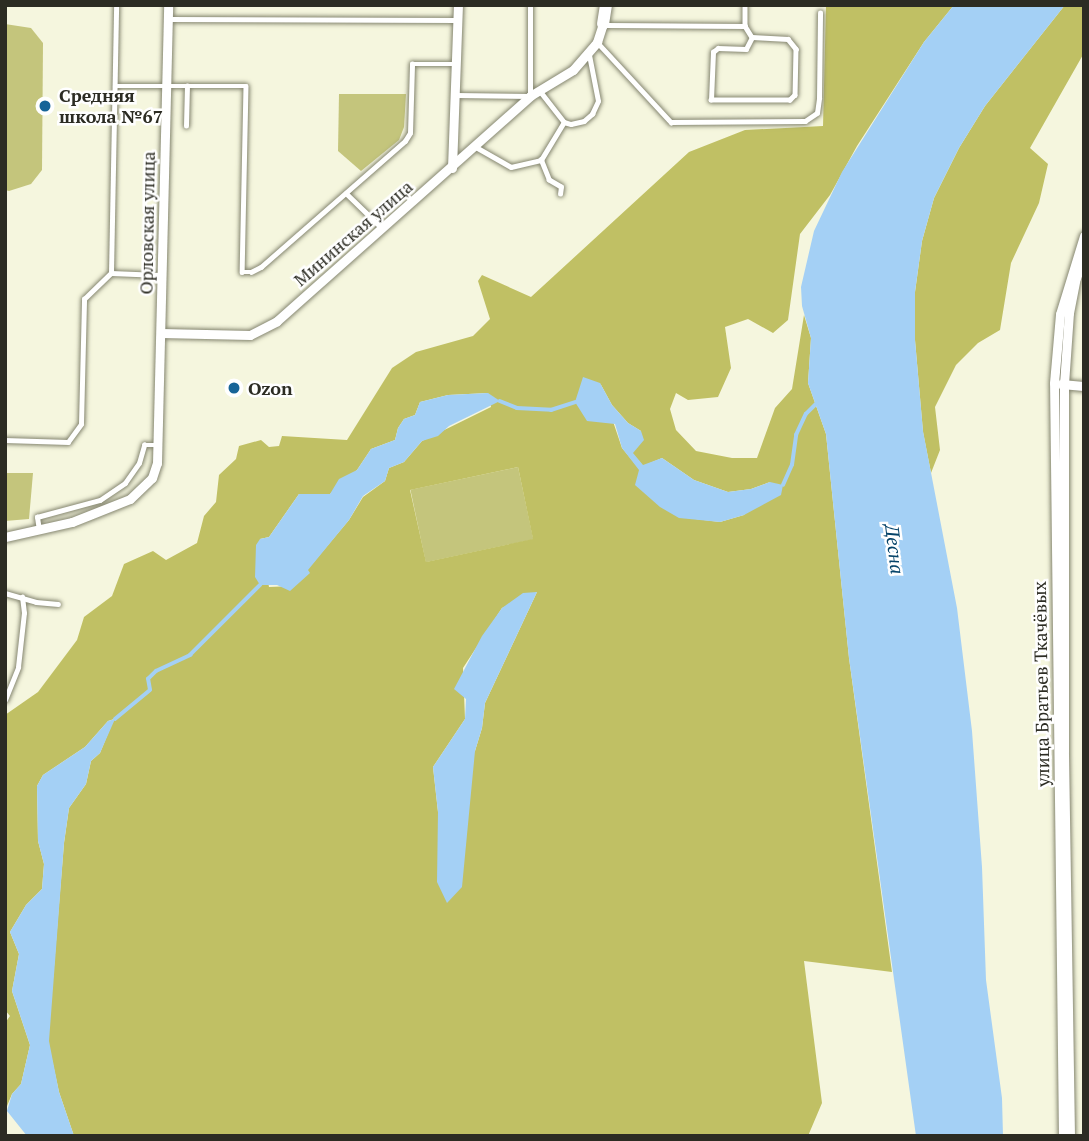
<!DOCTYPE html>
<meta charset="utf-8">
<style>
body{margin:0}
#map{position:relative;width:1089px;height:1141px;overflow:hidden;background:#f5f6de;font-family:"PT Serif",serif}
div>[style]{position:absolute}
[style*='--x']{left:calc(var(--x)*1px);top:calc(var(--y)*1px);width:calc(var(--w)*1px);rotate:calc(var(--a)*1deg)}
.green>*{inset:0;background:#c4c57c;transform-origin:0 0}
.forest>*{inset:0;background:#c0c064}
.water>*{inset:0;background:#a4d0f5}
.stream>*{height:3.5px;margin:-1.75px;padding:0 1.75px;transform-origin:1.75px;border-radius:1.75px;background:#a4d0f5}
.roads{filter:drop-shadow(0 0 2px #858670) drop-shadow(0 0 2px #858670)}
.lane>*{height:4.5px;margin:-2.25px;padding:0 2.25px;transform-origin:2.25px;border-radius:2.25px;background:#fff}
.street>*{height:9px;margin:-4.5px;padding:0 4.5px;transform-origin:4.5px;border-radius:4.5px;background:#fff}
.secondary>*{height:12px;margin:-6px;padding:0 6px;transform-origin:6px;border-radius:6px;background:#fff}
.dots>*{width:19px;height:19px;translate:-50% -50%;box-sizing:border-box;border:4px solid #fff;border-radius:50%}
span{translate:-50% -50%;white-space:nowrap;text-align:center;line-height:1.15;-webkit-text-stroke:5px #fff;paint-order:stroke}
.poi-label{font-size:18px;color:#2c2c23;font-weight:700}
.left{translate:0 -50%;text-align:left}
.street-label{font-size:18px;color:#2c2c23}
.water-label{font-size:19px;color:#054369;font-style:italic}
.frame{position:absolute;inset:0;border:7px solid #2c2c23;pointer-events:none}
</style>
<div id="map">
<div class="green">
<div style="clip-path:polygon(5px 24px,31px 28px,43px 43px,42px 170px,31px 184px,9px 191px,5px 190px)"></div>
<div style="clip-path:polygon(339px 94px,406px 94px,404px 127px,399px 140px,361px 171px,338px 151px)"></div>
<div style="left:518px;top:467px;width:74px;height:110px;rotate:78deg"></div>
<div style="clip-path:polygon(5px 473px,33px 473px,29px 519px,5px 521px)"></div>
</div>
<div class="forest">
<div style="clip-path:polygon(evenodd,826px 5px,954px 5px,924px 42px,857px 146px,830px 195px,800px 234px,788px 320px,773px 333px,748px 319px,725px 327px,731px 368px,718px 397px,688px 400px,676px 393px,670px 409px,676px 430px,696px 451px,732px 458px,757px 458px,775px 408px,792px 389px,804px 315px,811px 338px,808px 383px,826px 434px,849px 658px,892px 972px,804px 961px,822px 1103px,808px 1136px,74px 1136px,59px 1092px,48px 1041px,64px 843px,69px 808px,86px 784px,91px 761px,100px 753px,114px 719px,108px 721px,85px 747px,43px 775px,37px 786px,38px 841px,44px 864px,42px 889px,26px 905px,10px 932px,19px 954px,12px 991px,30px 1045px,21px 1084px,12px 1094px,5px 1111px,5px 1023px,10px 1016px,5px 1010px,5px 715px,38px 692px,77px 640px,84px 617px,112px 596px,124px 564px,153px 551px,166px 560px,197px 543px,204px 516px,216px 502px,219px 475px,236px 459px,239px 446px,261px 440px,269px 447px,279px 446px,282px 436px,347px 440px,392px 368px,416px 352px,473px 336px,490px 319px,478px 281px,482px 275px,531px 297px,689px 152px,745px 130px,823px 126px,826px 5px,600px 383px,612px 405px,628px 423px,641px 431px,632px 453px,643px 466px,662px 458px,694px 480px,728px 492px,751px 489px,770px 482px,744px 515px,720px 522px,679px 517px,622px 448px,600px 383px,826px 5px,488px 393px,491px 407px,422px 441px,404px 462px,389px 468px,385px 481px,363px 497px,349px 520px,307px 570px,309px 573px,293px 586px,269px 587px,260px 539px,269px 537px,299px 494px,330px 494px,357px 470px,371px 449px,395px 440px,398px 428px,404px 419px,415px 415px,420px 402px,448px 395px,488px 393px,826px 5px,518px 467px,533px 539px,426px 562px,410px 490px,518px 467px,826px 5px,537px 592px,485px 703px,482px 728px,475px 751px,438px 812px,433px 767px,465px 719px,463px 668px,502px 608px,537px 592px)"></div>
<div style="clip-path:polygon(1065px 5px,1084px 5px,1084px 53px,1030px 148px,1048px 164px,1039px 203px,1011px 263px,1000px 330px,978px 343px,956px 365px,935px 407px,940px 450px,931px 473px,923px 432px,915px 340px,915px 292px,922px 241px,934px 198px,959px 148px,985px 106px)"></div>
</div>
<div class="water">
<div style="clip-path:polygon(954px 5px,1065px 5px,985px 106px,959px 148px,934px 198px,922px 241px,915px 292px,915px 340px,923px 431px,957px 608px,972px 731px,982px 867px,986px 980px,1002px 1098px,1003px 1136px,916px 1136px,849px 658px,826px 434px,808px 383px,811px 338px,802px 306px,801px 287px,814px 231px,842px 172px,924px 42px)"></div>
<div style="clip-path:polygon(583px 377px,600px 383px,612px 405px,628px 423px,641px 431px,644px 440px,633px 453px,643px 465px,662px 458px,694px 480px,728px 492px,751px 489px,770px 482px,783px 485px,781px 495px,744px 515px,720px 522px,679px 518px,660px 507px,635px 485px,639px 470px,622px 448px,615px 424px,587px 421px,575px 402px)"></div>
<div style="clip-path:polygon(488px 393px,500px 401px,449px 426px,438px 436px,422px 441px,404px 462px,389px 468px,385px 481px,363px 496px,349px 520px,308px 570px,310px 573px,290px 591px,277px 585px,260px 585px,255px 577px,256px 545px,260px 539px,269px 537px,299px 494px,330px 494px,339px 479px,357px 470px,371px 449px,395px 440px,398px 428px,404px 419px,415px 415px,420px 402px,448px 395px)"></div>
<div style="clip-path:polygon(537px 592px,485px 703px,482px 728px,475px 751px,462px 887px,447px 903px,437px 882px,438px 812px,433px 767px,465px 719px,466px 699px,454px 689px,482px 636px,502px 608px,523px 593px)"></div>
<div style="clip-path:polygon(115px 719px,100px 753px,91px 761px,86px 784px,69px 808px,64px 843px,49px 1041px,59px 1092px,74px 1136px,27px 1136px,7px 1111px,12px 1094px,21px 1084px,30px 1045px,12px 991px,19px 954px,10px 932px,26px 905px,42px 889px,44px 864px,38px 841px,37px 786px,43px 775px,85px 747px,108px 721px)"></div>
</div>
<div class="stream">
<div style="--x:500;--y:401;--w:18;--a:22"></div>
<div style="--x:517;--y:408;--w:34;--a:3"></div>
<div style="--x:551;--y:410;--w:25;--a:-18"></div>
<div style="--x:783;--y:485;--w:22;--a:-66"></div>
<div style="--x:792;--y:465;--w:30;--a:-82"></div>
<div style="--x:796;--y:435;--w:23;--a:-65"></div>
<div style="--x:806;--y:414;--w:16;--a:-45"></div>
<div style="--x:115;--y:719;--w:45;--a:-39.6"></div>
<div style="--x:150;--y:690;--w:11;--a:-100"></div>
<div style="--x:148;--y:679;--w:11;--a:-45"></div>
<div style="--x:156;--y:671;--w:38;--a:-25"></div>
<div style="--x:190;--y:655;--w:99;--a:-45"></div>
</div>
<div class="roads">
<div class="lane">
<div style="--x:745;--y:5;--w:21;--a:90"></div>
<div style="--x:745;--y:26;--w:13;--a:58"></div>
<div style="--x:169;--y:19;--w:288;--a:0.2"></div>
<div style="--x:606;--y:25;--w:139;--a:0.4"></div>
<div style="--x:752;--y:37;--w:36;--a:3"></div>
<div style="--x:788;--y:39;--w:13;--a:51"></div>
<div style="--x:796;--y:49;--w:46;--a:91.2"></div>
<div style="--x:795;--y:95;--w:7;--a:135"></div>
<div style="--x:790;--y:100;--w:79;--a:180"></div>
<div style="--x:711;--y:100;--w:48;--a:-87.6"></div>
<div style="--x:713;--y:52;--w:6;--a:-39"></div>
<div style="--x:718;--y:48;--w:28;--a:2"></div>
<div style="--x:746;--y:49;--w:13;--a:-63"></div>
<div style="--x:598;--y:43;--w:108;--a:47.3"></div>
<div style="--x:671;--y:122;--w:134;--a:-0.4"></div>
<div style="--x:805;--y:121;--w:14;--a:-34"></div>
<div style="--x:817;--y:113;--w:15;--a:-82"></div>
<div style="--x:819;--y:98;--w:85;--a:-89.3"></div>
<div style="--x:115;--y:86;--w:131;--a:0"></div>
<div style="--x:246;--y:86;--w:186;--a:91.2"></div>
<div style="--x:242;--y:272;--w:9;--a:0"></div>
<div style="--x:251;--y:272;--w:11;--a:-27"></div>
<div style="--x:261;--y:267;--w:191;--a:-41.2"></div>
<div style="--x:405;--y:141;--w:9;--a:-58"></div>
<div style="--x:410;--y:133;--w:69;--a:-88.3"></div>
<div style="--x:412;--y:64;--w:44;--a:0"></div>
<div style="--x:540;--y:91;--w:39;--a:52"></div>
<div style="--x:564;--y:122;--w:7;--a:16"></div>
<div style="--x:571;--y:124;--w:13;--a:-13"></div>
<div style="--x:584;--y:121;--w:11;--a:-41"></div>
<div style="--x:592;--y:114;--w:14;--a:-65"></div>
<div style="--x:598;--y:101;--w:47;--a:-101.1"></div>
<div style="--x:456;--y:95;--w:74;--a:0.8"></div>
<div style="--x:530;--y:96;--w:91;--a:-90"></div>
<div style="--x:186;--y:126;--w:40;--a:-88.6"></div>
<div style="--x:476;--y:147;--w:40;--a:29.7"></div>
<div style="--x:511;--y:167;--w:31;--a:-13"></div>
<div style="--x:346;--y:193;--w:50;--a:44.2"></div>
<div style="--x:560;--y:194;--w:7;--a:-82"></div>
<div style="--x:561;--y:187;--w:14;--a:-150"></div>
<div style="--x:549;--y:180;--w:22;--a:-112"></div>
<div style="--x:541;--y:160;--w:44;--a:-58.8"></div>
<div style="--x:111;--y:273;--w:268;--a:-88.9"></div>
<div style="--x:5;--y:440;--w:63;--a:1.8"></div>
<div style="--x:68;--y:442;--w:22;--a:-54"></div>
<div style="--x:81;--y:424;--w:125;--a:-88.6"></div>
<div style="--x:84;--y:299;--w:37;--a:-44"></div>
<div style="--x:111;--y:273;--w:49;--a:2.3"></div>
<div style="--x:39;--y:530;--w:13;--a:-99"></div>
<div style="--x:37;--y:517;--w:65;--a:-15.1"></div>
<div style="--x:100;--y:500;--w:30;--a:-34"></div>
<div style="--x:125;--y:483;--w:24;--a:-55"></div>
<div style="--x:139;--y:463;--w:19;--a:-74"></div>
<div style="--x:144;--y:445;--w:14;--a:0"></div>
<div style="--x:5;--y:593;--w:32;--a:16"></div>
<div style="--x:36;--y:602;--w:22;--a:5"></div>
<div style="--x:5;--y:700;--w:35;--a:-68"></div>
<div style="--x:18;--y:667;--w:54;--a:-83.7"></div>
<div style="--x:24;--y:613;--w:16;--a:-97"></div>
</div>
<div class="street">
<div style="--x:452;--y:168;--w:163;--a:-87.9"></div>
<div style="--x:161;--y:333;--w:89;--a:1.3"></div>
<div style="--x:250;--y:335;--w:30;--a:-27"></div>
<div style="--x:277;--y:321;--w:339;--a:-41.6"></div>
<div style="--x:530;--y:96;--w:50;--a:-31.2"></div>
<div style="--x:573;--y:70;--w:37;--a:-49"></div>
<div style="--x:597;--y:42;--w:19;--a:-72"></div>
<div style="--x:1061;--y:384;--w:23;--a:5"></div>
<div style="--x:5;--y:537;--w:69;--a:-12.6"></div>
<div style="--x:72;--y:522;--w:62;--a:-21.6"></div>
<div style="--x:130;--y:499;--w:30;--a:-44"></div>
<div style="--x:152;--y:478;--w:16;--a:-72"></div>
<div style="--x:157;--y:463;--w:458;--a:-88.6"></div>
<div style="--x:1063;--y:1136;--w:753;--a:-90.68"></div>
<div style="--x:1054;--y:383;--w:69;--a:-85"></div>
<div style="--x:1060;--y:314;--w:82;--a:-72.9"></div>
<div style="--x:1070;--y:1136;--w:385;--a:-90.9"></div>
<div style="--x:1064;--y:751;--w:367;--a:-90"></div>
<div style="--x:1064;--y:384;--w:71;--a:-86"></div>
<div style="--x:1069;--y:313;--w:36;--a:-79"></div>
<div style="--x:1076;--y:278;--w:22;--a:-69"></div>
</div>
<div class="secondary">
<div style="--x:603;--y:24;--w:19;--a:-81"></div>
</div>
</div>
<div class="dots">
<div style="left:45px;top:106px;background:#176497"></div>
<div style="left:234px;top:388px;background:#176497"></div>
</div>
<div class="poi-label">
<span class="left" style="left:59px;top:106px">Средняя<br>школа №67</span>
<span class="left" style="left:248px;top:388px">Ozon</span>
</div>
<div class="street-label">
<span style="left:147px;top:223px;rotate:-89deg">Орловская улица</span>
<span style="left:353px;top:233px;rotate:-41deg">Мининская улица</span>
<span style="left:1041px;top:684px;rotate:-91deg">улица Братьев Ткачёвых</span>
</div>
<div class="water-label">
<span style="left:895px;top:549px;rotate:83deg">Десна</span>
</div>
<div class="frame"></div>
</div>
